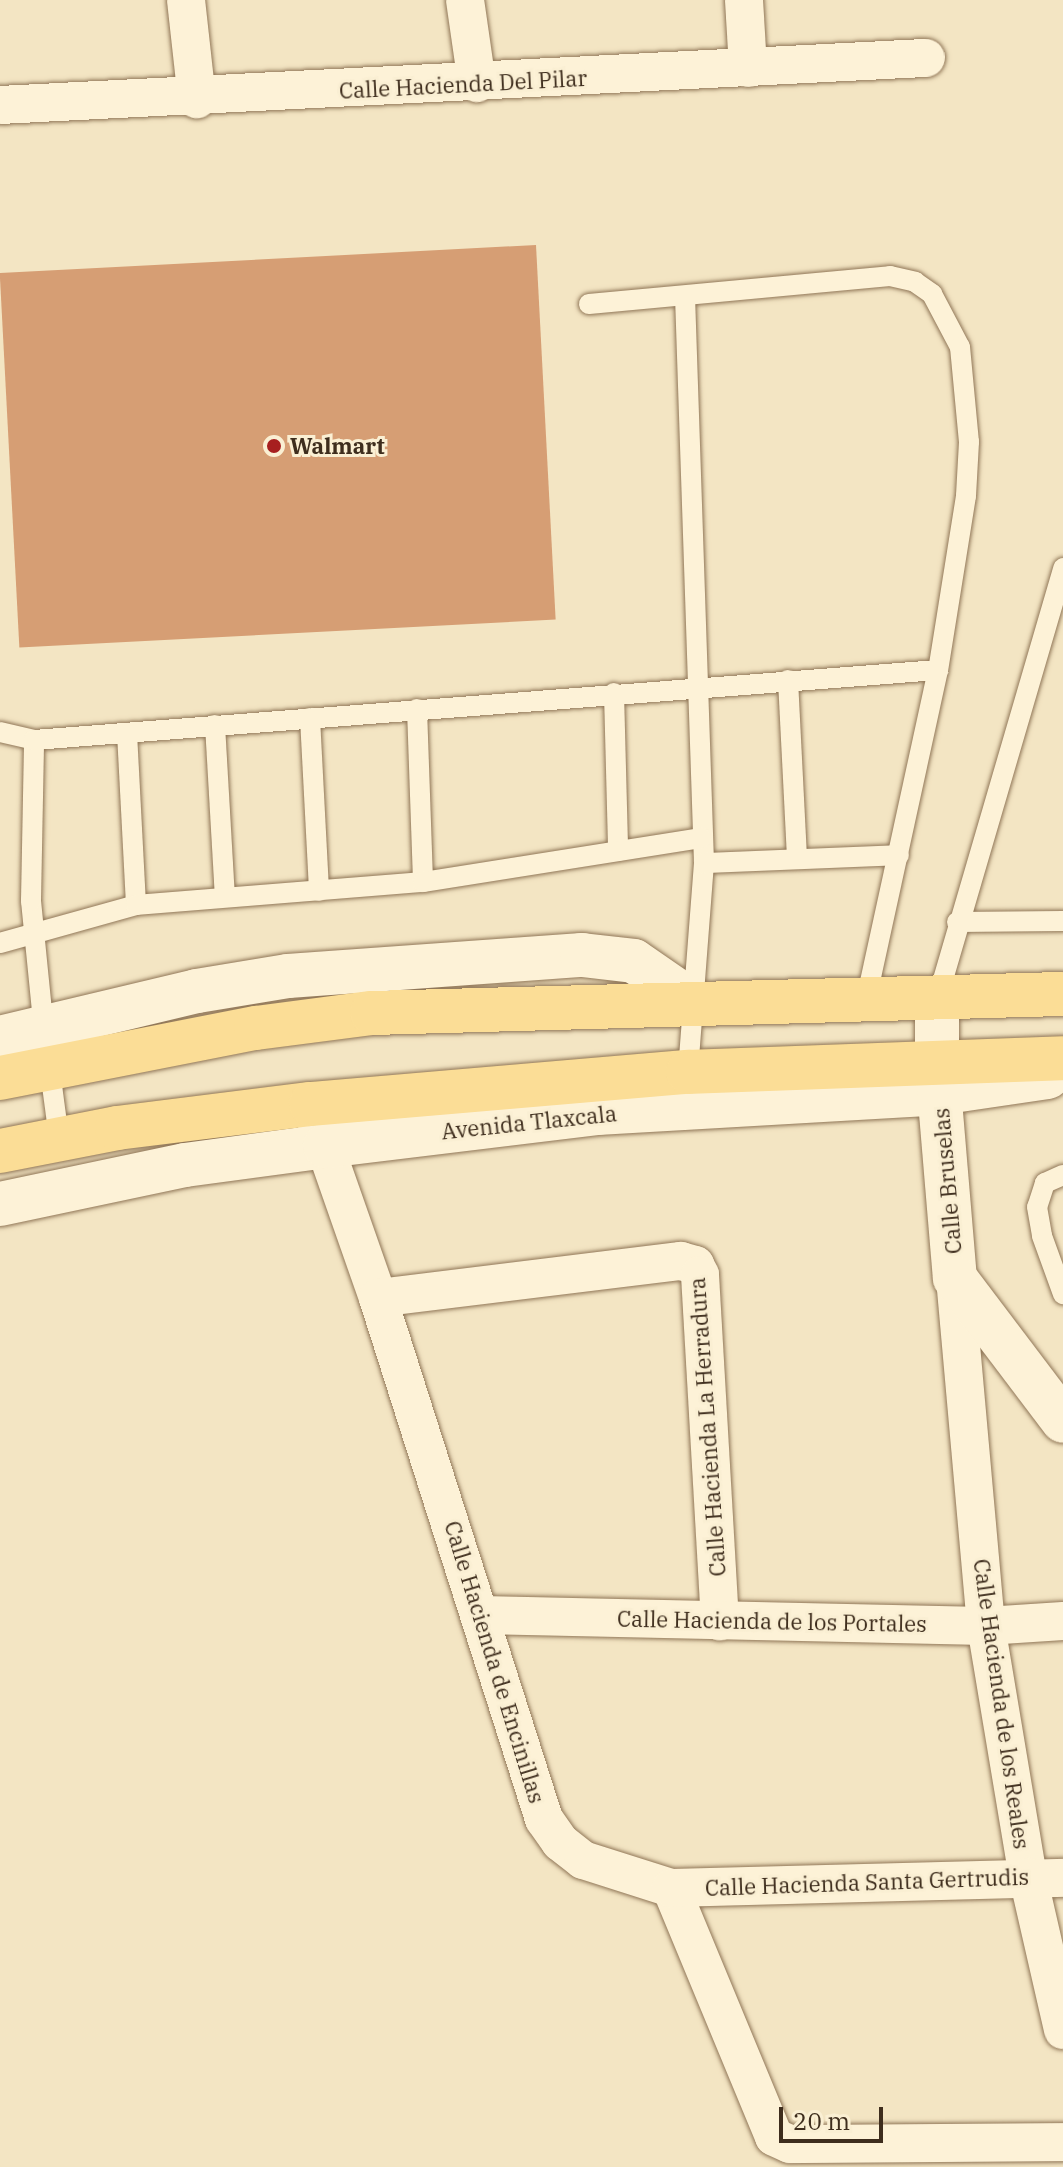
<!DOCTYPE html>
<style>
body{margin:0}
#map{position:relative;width:1063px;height:2167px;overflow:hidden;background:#f3e5c3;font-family:"IBM Plex Serif",serif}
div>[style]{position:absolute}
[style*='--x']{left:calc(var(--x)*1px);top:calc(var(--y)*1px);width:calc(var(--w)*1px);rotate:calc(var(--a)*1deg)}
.building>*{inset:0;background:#d69e74;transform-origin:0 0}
.roads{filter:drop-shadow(0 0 2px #907657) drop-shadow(0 0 2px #907657)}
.lane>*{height:20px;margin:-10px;padding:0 10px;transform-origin:10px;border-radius:10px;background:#fdf2d7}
.street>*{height:38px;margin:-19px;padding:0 19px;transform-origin:19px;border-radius:19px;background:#fdf2d7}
.secondary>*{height:44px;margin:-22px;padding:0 22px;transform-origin:22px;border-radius:22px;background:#fdf2d7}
.primary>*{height:44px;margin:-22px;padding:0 22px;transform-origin:22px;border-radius:22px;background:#fbdd96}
.dots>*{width:22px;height:22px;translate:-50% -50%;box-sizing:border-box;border:4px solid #faefd3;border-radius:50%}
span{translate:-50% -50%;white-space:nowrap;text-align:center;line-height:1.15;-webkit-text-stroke:6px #faefd3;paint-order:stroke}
.street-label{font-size:22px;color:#3e2d1d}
.poi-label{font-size:22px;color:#3e2d1d;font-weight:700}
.left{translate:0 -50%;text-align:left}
.scale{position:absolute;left:779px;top:2107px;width:104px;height:36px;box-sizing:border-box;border:4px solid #3e2d1d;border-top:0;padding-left:10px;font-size:24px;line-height:28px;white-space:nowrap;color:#3e2d1d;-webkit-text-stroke:6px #faefd3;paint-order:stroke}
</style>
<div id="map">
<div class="building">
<div style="left:536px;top:245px;width:375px;height:537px;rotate:87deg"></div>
</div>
<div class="roads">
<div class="lane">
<div style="--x:685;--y:296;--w:567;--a:88.08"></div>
<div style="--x:704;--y:863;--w:210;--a:94.4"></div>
<div style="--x:589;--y:304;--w:302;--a:-5.3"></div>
<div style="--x:890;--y:276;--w:26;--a:13"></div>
<div style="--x:915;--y:282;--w:21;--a:35"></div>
<div style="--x:932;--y:294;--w:60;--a:62.2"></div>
<div style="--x:960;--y:347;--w:95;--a:84.6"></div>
<div style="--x:969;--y:442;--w:54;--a:93.2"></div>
<div style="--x:966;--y:496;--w:176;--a:99.1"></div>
<div style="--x:788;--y:680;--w:179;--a:87.1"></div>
<div style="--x:614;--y:693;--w:158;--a:88.5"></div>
<div style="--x:417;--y:709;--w:173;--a:88"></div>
<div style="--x:310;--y:718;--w:173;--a:87"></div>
<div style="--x:215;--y:725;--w:172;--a:86.7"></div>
<div style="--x:0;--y:732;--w:35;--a:13"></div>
<div style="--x:127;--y:733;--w:172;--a:87"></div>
<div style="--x:704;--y:863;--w:195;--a:-2.3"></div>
<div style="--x:957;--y:922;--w:106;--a:-0.5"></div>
<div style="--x:0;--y:943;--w:141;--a:-15.6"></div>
<div style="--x:136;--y:905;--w:288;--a:-4.6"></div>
<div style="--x:423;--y:882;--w:282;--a:-9"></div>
<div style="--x:937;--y:1000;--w:450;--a:-73.7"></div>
<div style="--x:44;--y:1031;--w:131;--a:-95.7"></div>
<div style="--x:31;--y:901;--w:161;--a:-88.9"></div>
<div style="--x:34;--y:740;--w:907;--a:-4.43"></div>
<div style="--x:938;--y:670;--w:338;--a:102.3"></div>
<div style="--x:49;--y:1063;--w:76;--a:82.4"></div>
<div style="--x:1063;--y:1175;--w:20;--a:156"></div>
<div style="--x:1045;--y:1183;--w:25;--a:108"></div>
<div style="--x:1037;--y:1207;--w:29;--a:80"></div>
<div style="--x:1042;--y:1236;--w:62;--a:70.1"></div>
</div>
<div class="street">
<div style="--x:186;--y:0;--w:100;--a:83.7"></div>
<div style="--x:465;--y:0;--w:84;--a:81.8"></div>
<div style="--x:744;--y:0;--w:68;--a:86.6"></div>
<div style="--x:0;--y:105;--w:927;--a:-2.91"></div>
<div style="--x:315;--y:1118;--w:191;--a:70.7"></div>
<div style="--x:378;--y:1298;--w:547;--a:72.33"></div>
<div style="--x:544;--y:1819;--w:28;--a:55"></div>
<div style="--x:560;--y:1842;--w:29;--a:38"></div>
<div style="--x:583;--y:1860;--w:92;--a:17.7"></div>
<div style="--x:671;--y:1888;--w:269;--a:67.5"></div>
<div style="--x:774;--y:2137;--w:17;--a:24"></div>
<div style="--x:790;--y:2144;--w:273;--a:-0.4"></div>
<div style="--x:955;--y:1278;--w:349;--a:84.9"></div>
<div style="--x:986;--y:1626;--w:254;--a:80.5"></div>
<div style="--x:1028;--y:1877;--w:157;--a:77.1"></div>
<div style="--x:378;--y:1298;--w:305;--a:-7"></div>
<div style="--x:681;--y:1261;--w:15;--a:16"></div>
<div style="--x:695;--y:1265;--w:11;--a:63"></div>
<div style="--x:700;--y:1275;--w:347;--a:86.7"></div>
<div style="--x:481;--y:1615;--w:505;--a:1.25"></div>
<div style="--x:986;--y:1626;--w:77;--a:-3.7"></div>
<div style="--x:671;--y:1888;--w:392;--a:-1.5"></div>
</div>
<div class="secondary">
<div style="--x:937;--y:1000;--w:65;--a:90"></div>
<div style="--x:937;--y:1065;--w:214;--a:85.2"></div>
<div style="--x:955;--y:1278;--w:179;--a:52.9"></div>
<div style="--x:0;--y:1038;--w:203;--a:-13.4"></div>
<div style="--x:197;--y:991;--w:92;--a:-9.4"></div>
<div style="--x:288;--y:976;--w:295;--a:-4.1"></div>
<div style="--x:582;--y:955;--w:52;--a:6.6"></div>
<div style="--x:634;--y:961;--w:70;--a:34.6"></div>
<div style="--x:0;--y:1204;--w:189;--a:-11.9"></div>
<div style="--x:185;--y:1165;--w:141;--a:-7.7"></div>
<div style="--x:325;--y:1146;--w:274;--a:-6.9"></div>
<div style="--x:597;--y:1113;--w:343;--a:-3.3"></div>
<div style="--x:939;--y:1093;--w:110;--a:-8.4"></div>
</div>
<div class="primary">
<div style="--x:0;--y:1078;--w:261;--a:-11.1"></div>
<div style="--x:256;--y:1028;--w:117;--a:-7.4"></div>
<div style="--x:372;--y:1013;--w:691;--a:-1.58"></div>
<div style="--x:0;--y:1151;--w:119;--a:-11.1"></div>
<div style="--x:117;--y:1128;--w:195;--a:-7.1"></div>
<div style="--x:311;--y:1104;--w:378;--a:-4.9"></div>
<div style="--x:688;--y:1072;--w:375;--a:-2.1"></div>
</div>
</div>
<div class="dots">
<div style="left:274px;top:446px;background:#a71f1f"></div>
</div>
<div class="street-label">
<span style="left:463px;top:84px;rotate:-3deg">Calle Hacienda Del Pilar</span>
<span style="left:529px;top:1122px;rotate:-6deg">Avenida Tlaxcala</span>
<span style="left:947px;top:1181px;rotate:-95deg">Calle Bruselas</span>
<span style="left:707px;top:1427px;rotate:-94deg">Calle Hacienda La Herradura</span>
<span style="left:772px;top:1621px;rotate:1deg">Calle Hacienda de los Portales</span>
<span style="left:495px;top:1662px;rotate:73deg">Calle Hacienda de Encinillas</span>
<span style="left:1002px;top:1704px;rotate:82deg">Calle Hacienda de los Reales</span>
<span style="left:867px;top:1882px;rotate:-2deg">Calle Hacienda Santa Gertrudis</span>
</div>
<div class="poi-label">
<span class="left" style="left:290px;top:446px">Walmart</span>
</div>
<div class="scale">20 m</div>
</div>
